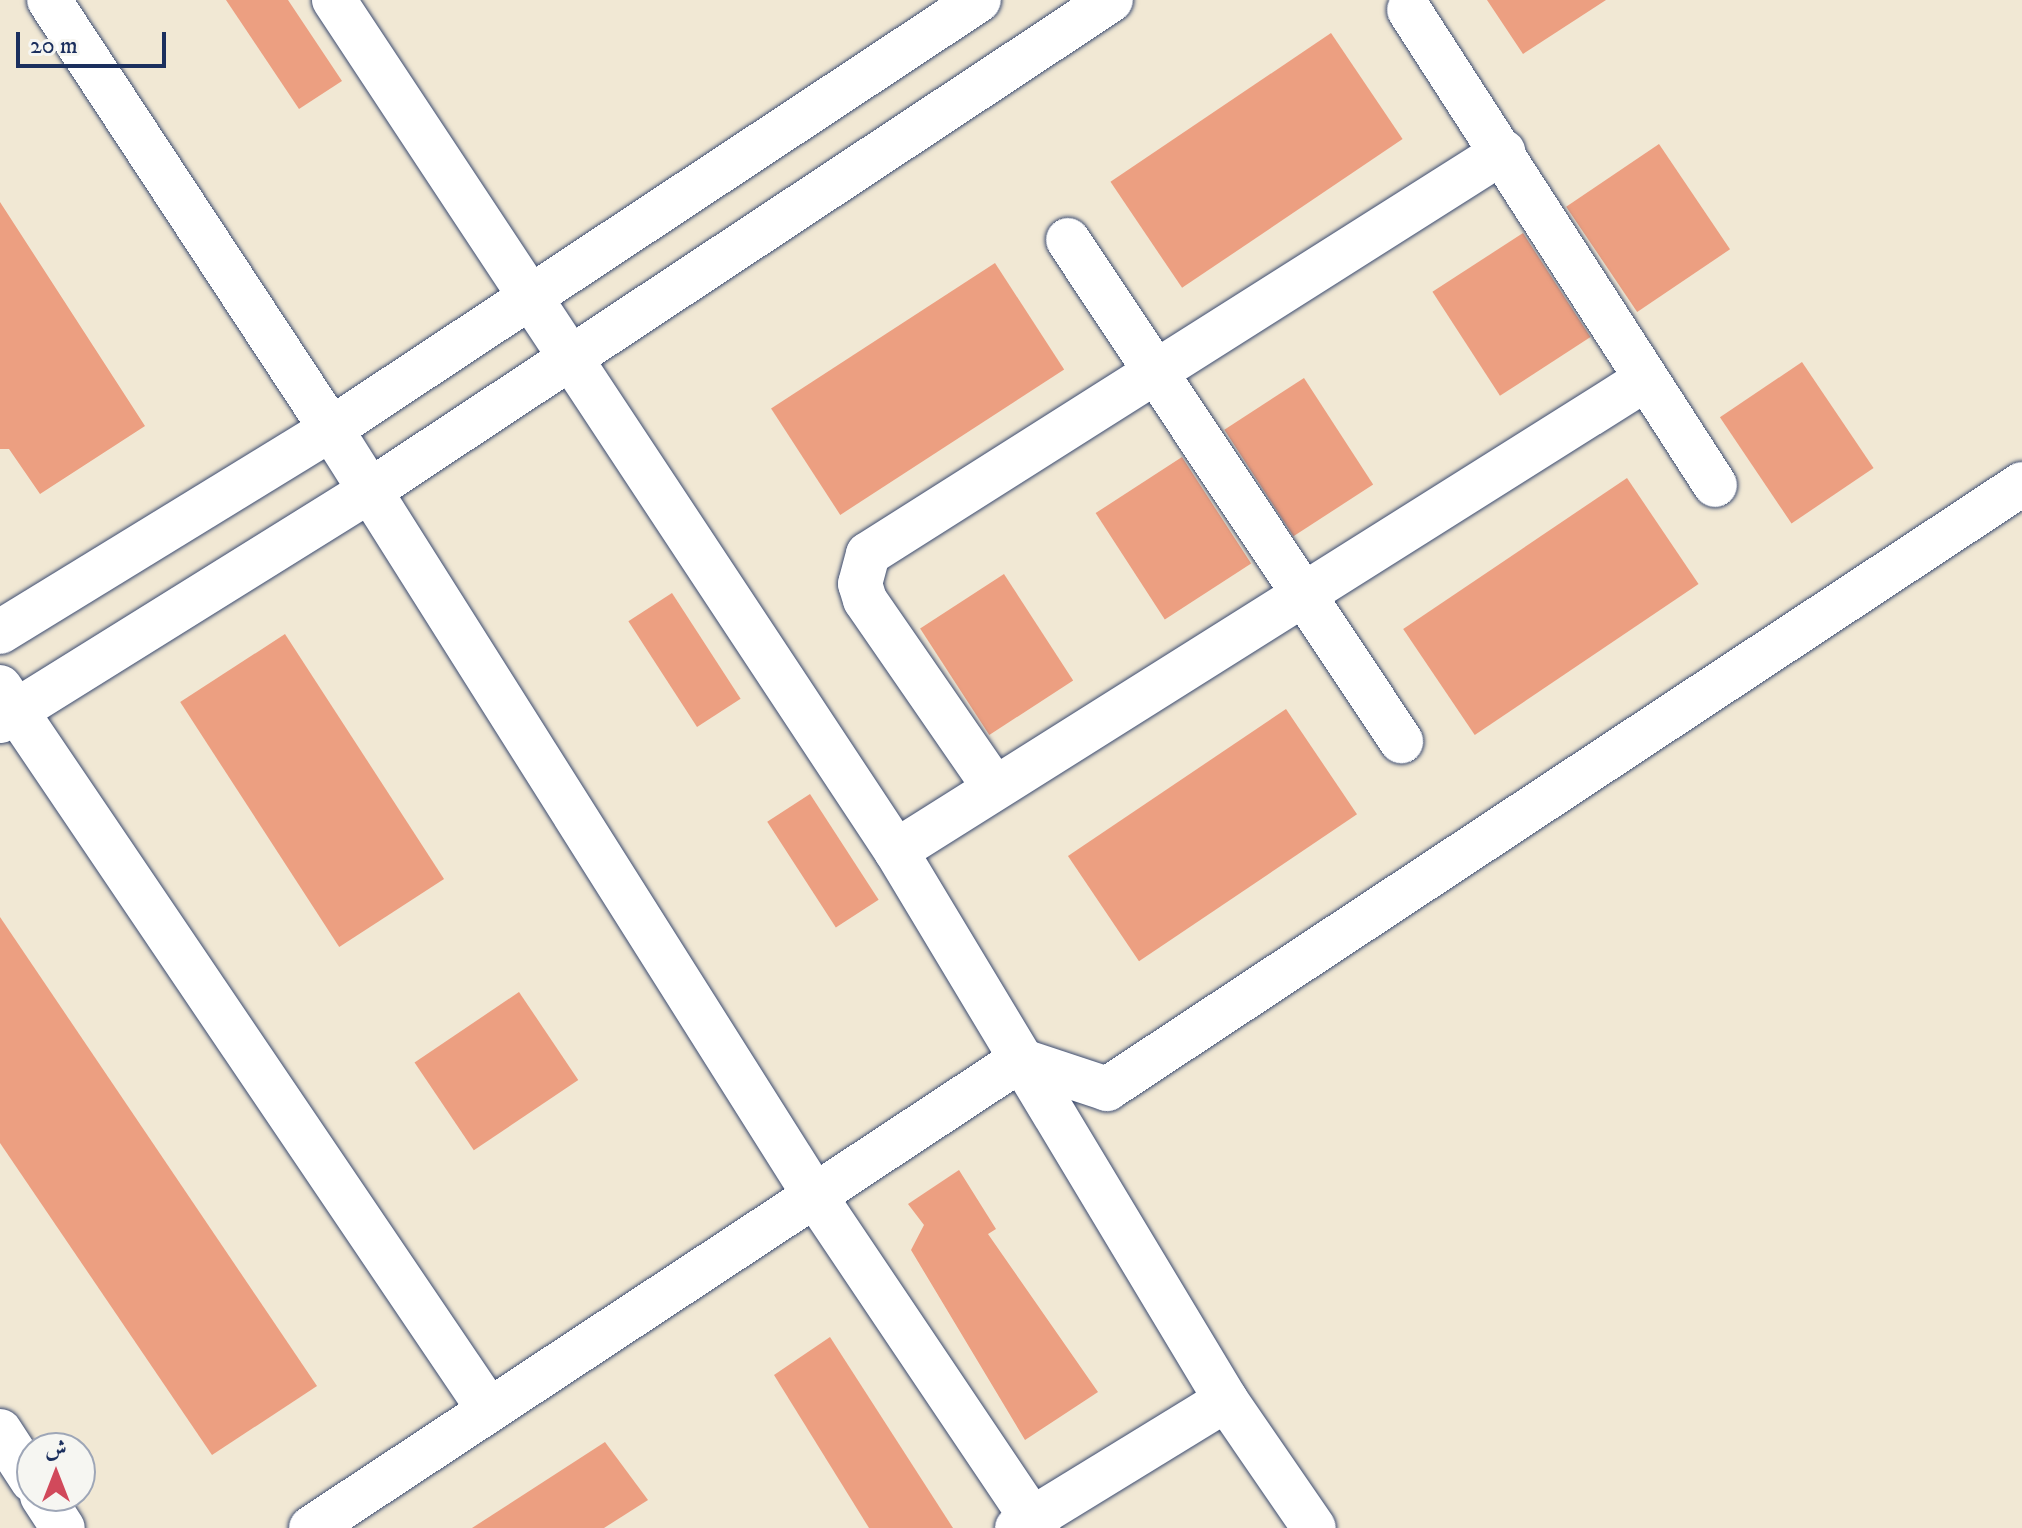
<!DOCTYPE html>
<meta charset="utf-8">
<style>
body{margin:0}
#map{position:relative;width:2022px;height:1528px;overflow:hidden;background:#f1e8d4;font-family:"IM FELL DW Pica",Amiri,serif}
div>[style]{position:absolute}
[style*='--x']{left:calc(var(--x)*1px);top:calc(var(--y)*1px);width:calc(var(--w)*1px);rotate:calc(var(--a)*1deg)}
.building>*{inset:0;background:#ec9f81;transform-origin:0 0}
.roads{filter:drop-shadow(0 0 2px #3b4b70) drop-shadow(0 0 2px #3b4b70)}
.street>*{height:44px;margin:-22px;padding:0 22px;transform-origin:22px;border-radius:22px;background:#fff}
span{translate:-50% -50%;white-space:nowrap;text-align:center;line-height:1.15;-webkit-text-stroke:8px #f6f6f2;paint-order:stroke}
.north{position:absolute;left:16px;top:1432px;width:80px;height:80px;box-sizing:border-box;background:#f6f6f2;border:2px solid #9ea6b7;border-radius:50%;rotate:0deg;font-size:22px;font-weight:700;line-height:32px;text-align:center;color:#1b2f5e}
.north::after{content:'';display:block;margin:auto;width:28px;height:36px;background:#d1495b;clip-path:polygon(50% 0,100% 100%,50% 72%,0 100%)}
.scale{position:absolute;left:16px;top:32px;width:150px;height:36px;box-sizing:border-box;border:4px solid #1b2f5e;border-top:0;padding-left:10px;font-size:24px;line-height:28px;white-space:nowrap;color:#1b2f5e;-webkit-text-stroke:6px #f6f6f2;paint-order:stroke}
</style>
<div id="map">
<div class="building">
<div style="clip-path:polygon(226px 0,288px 0,342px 81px,299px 109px)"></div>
<div style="clip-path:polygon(1487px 0,1606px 0,1523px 54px)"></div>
<div style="left:1331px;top:33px;width:128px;height:266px;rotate:56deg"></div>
<div style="left:1659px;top:144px;width:127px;height:112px;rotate:56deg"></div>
<div style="clip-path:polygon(0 202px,145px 426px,40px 494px,9px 449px,0 449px)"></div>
<div style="left:1523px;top:233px;width:124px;height:108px;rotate:57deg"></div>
<div style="left:995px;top:263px;width:127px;height:267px;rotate:57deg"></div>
<div style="left:1802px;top:362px;width:128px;height:99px;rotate:56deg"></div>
<div style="left:1304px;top:378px;width:127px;height:95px;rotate:57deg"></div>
<div style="left:1182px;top:457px;width:127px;height:103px;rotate:57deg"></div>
<div style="left:1627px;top:478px;width:128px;height:270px;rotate:56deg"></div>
<div style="left:1004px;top:574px;width:127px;height:100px;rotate:57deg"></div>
<div style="left:672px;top:593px;width:126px;height:52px;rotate:57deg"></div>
<div style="left:285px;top:634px;width:292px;height:125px;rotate:57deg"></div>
<div style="left:1286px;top:709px;width:127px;height:263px;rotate:56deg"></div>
<div style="left:810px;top:794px;width:126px;height:51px;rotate:57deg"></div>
<div style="clip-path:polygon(0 917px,317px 1386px,212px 1455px,0 1143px)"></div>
<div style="left:519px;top:992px;width:106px;height:126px;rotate:56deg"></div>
<div style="clip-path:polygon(959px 1170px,996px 1229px,988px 1234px,1098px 1392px,1025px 1440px,911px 1250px,924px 1225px,908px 1204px)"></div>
<div style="clip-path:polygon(830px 1337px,953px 1528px,869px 1528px,774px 1375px)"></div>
<div style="clip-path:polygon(605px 1442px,648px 1500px,604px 1528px,472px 1528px)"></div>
</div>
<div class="roads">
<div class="street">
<div style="--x:49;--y:0;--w:513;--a:56.68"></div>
<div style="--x:331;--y:429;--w:903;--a:57.75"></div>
<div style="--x:813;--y:1193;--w:404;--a:56.1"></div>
<div style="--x:334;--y:0;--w:1020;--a:56.56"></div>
<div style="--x:896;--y:851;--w:641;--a:58.99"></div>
<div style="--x:1226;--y:1400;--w:155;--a:55.5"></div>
<div style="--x:1409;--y:10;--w:565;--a:57.21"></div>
<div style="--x:1068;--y:240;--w:602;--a:56.39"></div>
<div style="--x:0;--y:632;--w:388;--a:-31.5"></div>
<div style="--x:331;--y:429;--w:777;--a:-33.51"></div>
<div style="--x:0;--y:687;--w:873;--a:55.93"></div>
<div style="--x:0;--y:721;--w:433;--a:-31.9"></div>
<div style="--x:368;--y:492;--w:891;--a:-33.51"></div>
<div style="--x:994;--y:787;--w:227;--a:-124.6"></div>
<div style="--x:865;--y:600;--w:17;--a:-107"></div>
<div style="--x:860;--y:584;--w:31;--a:-75"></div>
<div style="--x:868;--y:554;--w:752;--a:-32.34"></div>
<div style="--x:896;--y:851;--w:886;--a:-32.18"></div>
<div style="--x:0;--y:1431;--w:59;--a:56.9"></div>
<div style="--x:42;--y:1496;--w:38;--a:57"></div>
<div style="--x:311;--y:1528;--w:850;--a:-33.43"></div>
<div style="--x:1020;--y:1060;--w:92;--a:18.4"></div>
<div style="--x:1107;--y:1089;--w:1097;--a:-33.47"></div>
<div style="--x:1017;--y:1528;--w:245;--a:-31.5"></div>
</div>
</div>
<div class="north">ش</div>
<div class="scale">20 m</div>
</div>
